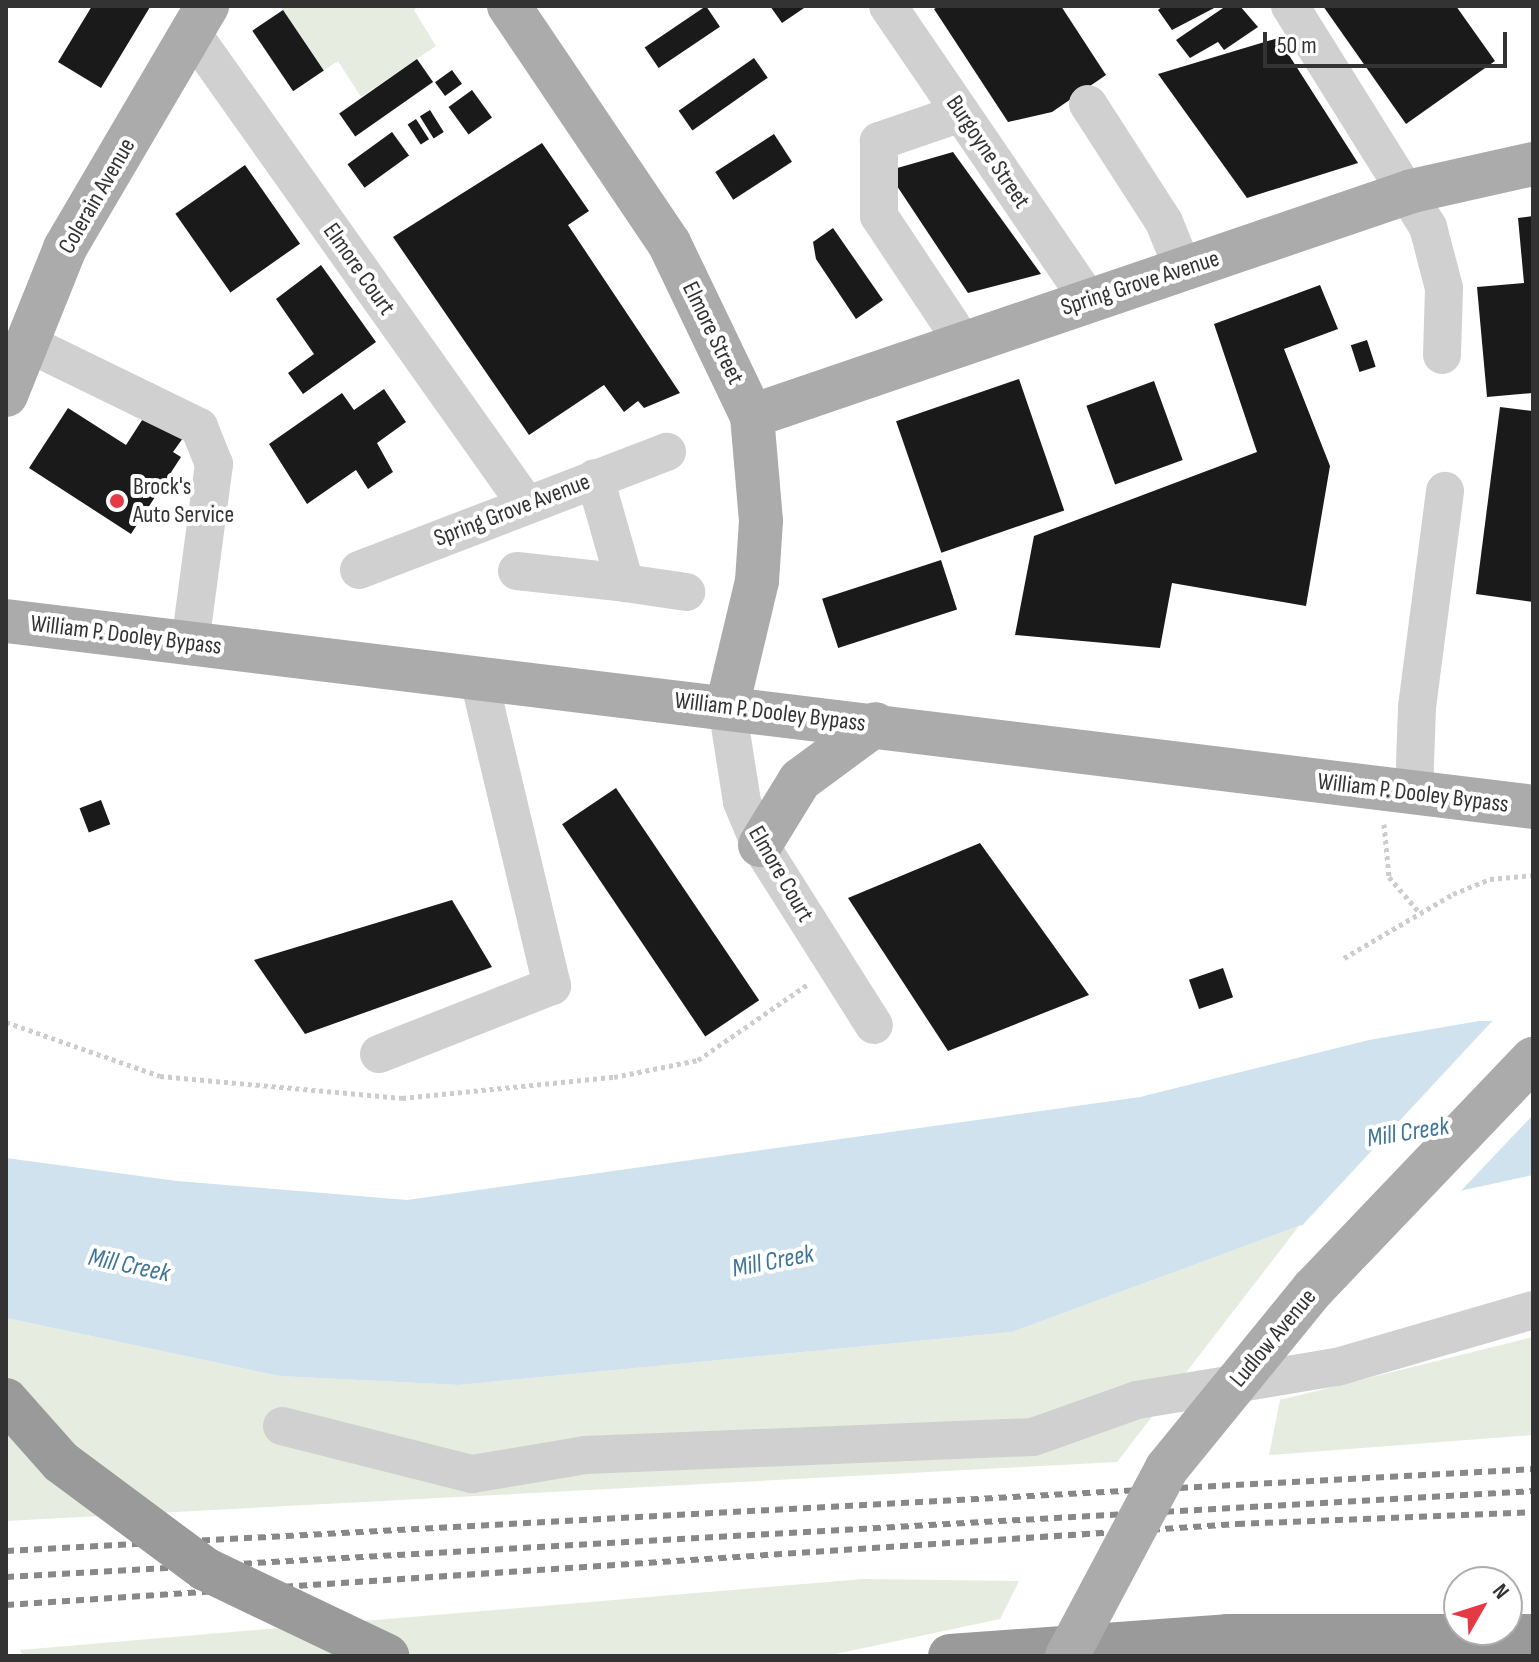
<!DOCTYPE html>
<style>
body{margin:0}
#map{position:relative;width:1539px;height:1662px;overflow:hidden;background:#fff;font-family:"Sofia Sans Condensed",sans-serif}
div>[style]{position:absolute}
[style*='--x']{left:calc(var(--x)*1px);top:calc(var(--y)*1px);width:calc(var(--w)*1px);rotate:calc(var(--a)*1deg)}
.green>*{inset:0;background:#e6ecdf}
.water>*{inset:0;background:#cfe2ee}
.pier>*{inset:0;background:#fff}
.building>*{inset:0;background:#1a1a1a;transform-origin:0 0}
.path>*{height:5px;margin-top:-2.5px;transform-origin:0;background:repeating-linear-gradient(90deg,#cdcdcd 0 4px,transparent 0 8px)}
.minor>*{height:38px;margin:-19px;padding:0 19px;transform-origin:19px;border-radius:19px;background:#d0d0d0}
.major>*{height:44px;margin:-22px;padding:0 22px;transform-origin:22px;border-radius:22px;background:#ababab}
.highway>*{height:44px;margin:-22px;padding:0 22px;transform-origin:22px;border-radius:22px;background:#9a9a9a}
.rail>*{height:6px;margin-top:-3px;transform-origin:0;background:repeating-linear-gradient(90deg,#888 0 8px,transparent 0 14px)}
.major-bridge>*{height:44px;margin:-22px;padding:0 22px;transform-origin:22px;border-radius:22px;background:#ababab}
.highway-bridge>*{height:44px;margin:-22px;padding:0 22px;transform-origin:22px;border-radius:22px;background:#9a9a9a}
.dots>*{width:22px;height:22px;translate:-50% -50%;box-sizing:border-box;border:4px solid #fff;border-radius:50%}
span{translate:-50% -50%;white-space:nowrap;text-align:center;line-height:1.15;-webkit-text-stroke:8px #fff;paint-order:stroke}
.street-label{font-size:24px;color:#333}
.poi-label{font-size:24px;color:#333}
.left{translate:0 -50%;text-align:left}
.water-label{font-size:26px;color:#3f7597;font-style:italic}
.frame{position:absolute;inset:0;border:8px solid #333;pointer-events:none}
.north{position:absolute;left:1443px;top:1566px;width:80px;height:80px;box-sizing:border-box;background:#fff;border:2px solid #adadad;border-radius:50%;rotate:51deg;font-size:22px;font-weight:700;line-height:32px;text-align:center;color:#333}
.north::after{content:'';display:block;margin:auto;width:28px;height:36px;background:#e63946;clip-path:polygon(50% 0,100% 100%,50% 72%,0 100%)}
.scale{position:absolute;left:1263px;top:32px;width:244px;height:36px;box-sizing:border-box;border:4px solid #333;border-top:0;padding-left:10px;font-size:24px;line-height:28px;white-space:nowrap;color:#333;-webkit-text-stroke:6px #fff;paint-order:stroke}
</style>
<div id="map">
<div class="green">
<div style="clip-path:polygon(280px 6px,418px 6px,414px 10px,436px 46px,361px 97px,338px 61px,324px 70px)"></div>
<div style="clip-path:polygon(1299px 1226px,1117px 1462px,6px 1521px,6px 1318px,279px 1376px,459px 1385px,1012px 1332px)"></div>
<div style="clip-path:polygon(1533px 1337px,1533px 1435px,1269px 1455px,1280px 1400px)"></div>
<div style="clip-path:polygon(863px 1579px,1019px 1581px,1000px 1619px,826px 1656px,23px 1656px,20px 1650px)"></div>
</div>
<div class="water">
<div style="clip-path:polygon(1479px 1021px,1533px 1021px,1533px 1175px,1299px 1226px,1012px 1332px,459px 1385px,279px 1376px,6px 1318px,6px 1158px,177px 1181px,407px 1200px,1140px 1097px,1369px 1040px)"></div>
</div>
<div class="pier">
<div style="clip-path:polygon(1496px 1017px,1533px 1017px,1533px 1115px,1457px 1195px,1297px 1231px)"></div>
</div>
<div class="building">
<div style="clip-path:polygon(92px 6px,150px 7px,101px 88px,58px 62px)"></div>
<div style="left:706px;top:6px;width:25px;height:74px;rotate:56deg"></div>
<div style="clip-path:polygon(770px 6px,807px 6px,782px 23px)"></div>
<div style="clip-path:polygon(939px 6px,1061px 6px,1106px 75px,1052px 112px,1008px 122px,934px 9px)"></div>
<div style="clip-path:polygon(1163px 6px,1218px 6px,1172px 30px,1158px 10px)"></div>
<div style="clip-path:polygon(1226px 6px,1240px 6px,1258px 27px,1224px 50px,1218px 42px,1190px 58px,1176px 40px)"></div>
<div style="clip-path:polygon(1323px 6px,1456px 6px,1495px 61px,1406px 124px)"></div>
<div style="left:283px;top:10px;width:73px;height:37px;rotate:56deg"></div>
<div style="clip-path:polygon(1278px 38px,1358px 163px,1247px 198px,1158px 74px)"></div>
<div style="left:754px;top:58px;width:24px;height:92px;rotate:55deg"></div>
<div style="left:417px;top:59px;width:28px;height:95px;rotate:55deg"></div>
<div style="left:452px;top:70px;width:17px;height:21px;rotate:54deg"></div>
<div style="left:472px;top:90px;width:34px;height:29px;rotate:54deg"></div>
<div style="left:430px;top:110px;width:26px;height:12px;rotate:58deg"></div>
<div style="left:416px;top:119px;width:24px;height:10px;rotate:57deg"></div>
<div style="left:392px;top:132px;width:29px;height:55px;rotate:54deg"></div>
<div style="left:774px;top:134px;width:33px;height:70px;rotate:57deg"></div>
<div style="clip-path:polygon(542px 143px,589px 211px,568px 225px,680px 393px,644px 408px,638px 401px,624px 412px,604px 385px,529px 435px,393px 237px)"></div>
<div style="clip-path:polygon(953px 152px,1041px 274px,968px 293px,887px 171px)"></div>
<div style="left:245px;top:165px;width:96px;height:85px;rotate:55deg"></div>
<div style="clip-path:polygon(1533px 216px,1533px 393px,1487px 397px,1477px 287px,1524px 283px,1518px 218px)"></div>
<div style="clip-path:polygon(833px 228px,883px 300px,856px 319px,816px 259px,813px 242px)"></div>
<div style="clip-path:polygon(321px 265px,376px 342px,303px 394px,288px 373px,314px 354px,276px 299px)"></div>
<div style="clip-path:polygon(1320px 285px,1338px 329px,1284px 349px,1330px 466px,1306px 606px,1172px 583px,1160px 648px,1015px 635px,1034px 536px,1257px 452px,1214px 324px)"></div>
<div style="left:1367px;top:340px;width:28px;height:17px;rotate:72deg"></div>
<div style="left:1019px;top:379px;width:139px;height:130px;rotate:71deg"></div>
<div style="left:1154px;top:381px;width:84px;height:72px;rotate:70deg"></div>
<div style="clip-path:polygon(384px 389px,406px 422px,377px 443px,393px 472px,368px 489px,356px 470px,307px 504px,269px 444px,342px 393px,354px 410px)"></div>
<div style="clip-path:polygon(1500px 407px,1533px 411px,1533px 602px,1476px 594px)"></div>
<div style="clip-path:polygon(68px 408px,126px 445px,146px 414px,183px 438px,173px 452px,181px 457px,131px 534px,29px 468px)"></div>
<div style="left:941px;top:560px;width:52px;height:125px;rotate:72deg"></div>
<div style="left:616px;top:788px;width:256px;height:65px;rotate:56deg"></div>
<div style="left:101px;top:800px;width:26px;height:23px;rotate:69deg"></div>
<div style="clip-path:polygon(980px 843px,1089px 995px,948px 1051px,848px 898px)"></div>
<div style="clip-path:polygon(452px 900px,492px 967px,305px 1034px,254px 960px)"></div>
<div style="left:1223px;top:968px;width:31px;height:36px;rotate:71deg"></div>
</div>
<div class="path">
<div style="--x:1384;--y:824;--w:53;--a:84.6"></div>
<div style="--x:1389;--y:877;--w:46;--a:49.4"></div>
<div style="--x:1344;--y:958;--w:126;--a:-30.4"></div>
<div style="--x:1453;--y:894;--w:40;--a:-22"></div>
<div style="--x:1490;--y:879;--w:43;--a:-5.3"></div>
<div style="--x:6;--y:1022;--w:163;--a:19.3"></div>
<div style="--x:160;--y:1076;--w:243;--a:5.2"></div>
<div style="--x:402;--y:1098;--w:213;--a:-5.7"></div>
<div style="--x:614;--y:1077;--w:86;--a:-11.4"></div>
<div style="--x:698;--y:1060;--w:134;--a:-34.6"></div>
</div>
<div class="minor">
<div style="--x:888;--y:6;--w:355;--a:55.7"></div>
<div style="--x:1290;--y:6;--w:261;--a:58"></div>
<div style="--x:1428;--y:227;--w:63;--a:75.3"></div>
<div style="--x:1444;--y:288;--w:67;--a:91.7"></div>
<div style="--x:192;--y:33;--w:577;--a:54.66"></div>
<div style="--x:1088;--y:104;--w:140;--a:57.2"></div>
<div style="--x:1164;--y:222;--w:51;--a:68"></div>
<div style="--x:961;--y:113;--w:87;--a:161.1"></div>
<div style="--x:879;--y:141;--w:75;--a:90"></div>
<div style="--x:879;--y:216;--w:154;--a:56.4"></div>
<div style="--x:25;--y:342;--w:194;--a:26"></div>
<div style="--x:199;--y:427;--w:40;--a:68"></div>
<div style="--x:214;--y:464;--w:181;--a:97.6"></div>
<div style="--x:595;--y:478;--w:109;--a:74.1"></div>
<div style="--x:625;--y:583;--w:62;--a:8.4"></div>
<div style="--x:359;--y:570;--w:330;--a:-21"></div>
<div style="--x:517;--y:571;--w:109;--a:6.3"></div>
<div style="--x:727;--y:707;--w:96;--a:81"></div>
<div style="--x:742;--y:802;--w:47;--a:67.3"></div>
<div style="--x:760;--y:845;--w:213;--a:57.7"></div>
<div style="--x:1414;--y:793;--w:86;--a:-88"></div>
<div style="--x:1417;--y:707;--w:218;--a:-82.6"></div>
<div style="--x:379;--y:1054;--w:186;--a:-21.5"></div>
<div style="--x:552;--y:986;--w:315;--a:-103.4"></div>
<div style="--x:282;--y:1426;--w:196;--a:14.2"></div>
<div style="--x:472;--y:1474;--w:115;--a:-9.5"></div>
<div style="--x:585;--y:1455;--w:448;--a:-2.3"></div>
<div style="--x:1033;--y:1437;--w:110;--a:-19.6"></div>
<div style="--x:1137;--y:1400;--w:203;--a:-9.4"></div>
<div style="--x:1337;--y:1367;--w:204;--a:-16.2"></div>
</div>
<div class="major">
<div style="--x:509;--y:6;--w:286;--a:56"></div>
<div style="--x:669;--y:243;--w:192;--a:64.4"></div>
<div style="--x:752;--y:416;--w:105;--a:85.1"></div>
<div style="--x:761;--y:521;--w:60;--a:93.8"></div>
<div style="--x:757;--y:581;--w:130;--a:103.4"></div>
<div style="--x:6;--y:395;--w:158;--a:-68.1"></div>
<div style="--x:65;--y:248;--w:281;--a:-59.6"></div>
<div style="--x:752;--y:416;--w:697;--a:-18.82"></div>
<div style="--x:1412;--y:191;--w:124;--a:-12.6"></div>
<div style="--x:6;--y:621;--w:1538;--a:6.94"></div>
<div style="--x:760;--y:845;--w:76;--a:-58.4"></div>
<div style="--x:800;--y:780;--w:94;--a:-36.4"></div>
</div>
<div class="highway">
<div style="--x:950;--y:1656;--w:278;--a:-4.1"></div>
<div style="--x:1227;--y:1636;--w:306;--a:0"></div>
</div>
<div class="rail">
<div style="--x:6;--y:1551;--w:1529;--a:-3.07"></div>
<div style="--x:6;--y:1577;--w:1529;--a:-3.22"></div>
<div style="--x:6;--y:1605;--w:1234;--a:-3.76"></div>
<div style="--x:1237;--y:1524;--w:296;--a:-2.3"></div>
</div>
<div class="major-bridge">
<div style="--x:1067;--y:1656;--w:213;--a:-62"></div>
<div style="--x:1167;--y:1468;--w:232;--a:-50.8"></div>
<div style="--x:1314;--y:1288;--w:317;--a:-46.3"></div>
</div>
<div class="highway-bridge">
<div style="--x:6;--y:1400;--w:83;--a:48.4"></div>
<div style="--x:61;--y:1462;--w:179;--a:36.6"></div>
<div style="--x:205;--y:1569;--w:202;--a:25.5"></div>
</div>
<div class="dots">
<div style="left:117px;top:501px;background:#e63946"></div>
</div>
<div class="street-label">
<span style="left:988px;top:152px;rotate:56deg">Burgoyne Street</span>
<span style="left:97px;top:196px;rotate:-60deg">Colerain Avenue</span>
<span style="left:359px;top:269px;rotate:55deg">Elmore Court</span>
<span style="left:1140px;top:283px;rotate:-18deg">Spring Grove Avenue</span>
<span style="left:713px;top:333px;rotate:64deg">Elmore Street</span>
<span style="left:512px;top:510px;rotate:-21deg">Spring Grove Avenue</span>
<span style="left:126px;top:635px;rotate:7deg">William P. Dooley Bypass</span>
<span style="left:770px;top:712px;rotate:7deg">William P. Dooley Bypass</span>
<span style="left:1413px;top:793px;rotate:7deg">William P. Dooley Bypass</span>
<span style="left:781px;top:874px;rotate:60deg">Elmore Court</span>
<span style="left:1273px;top:1338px;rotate:-50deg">Ludlow Avenue</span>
</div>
<div class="poi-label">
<span class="left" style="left:133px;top:501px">Brock's<br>Auto Service</span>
</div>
<div class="water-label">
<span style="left:1408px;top:1133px;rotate:-9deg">Mill Creek</span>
<span style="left:773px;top:1262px;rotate:-11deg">Mill Creek</span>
<span style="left:129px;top:1266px;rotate:12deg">Mill Creek</span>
</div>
<div class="frame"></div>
<div class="north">N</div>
<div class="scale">50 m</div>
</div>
